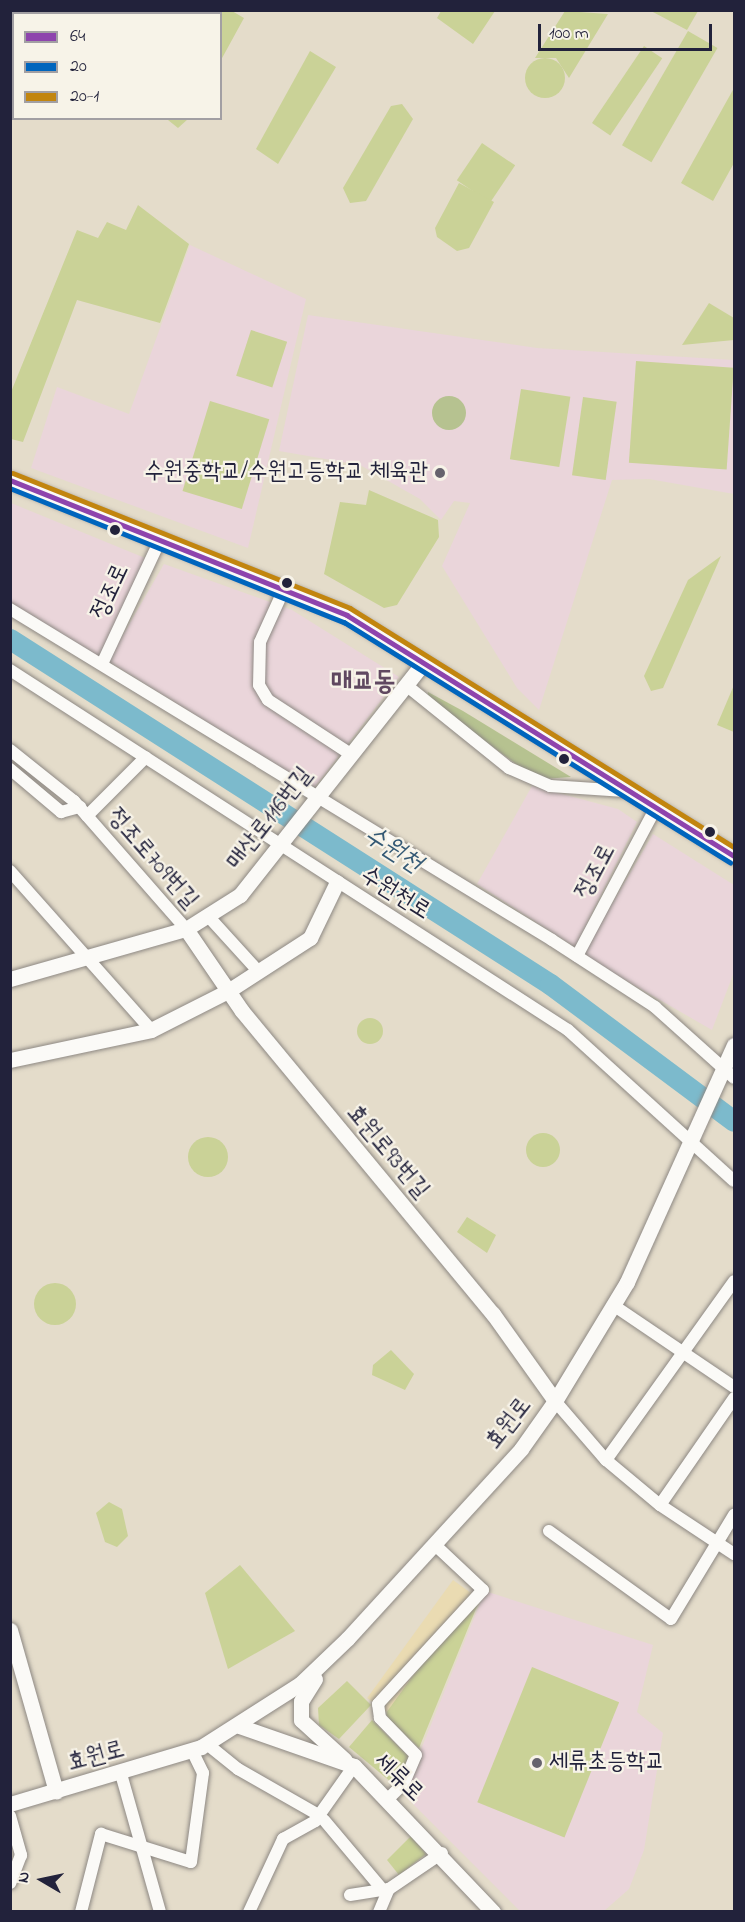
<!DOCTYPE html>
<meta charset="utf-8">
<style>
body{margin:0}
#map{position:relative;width:745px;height:1922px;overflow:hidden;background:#e4dcca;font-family:"Indie Flower","Poor Story",sans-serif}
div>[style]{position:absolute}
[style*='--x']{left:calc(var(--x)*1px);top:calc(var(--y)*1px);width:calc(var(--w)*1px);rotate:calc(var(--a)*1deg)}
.built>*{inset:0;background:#ead5da}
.green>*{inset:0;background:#cad297;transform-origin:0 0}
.round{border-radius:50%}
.forest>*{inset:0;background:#b6c290}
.sand>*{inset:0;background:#eadbb2;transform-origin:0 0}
.river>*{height:21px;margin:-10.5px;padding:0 10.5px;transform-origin:10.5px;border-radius:10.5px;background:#7cbacc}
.roads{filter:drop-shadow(0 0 2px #8d8883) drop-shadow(0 0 2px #8d8883)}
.minor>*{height:12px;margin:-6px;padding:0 6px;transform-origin:6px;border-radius:6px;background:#fbfaf7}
.tertiary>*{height:15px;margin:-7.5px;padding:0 7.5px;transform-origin:7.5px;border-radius:7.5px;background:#fbfaf7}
.bus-1>*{height:4.5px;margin:-2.25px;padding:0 2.25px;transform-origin:2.25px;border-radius:2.25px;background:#8e44ad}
.bus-2>*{height:4.5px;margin:-2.25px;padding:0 2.25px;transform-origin:2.25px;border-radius:2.25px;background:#0065bd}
.bus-3>*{height:4.5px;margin:-2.25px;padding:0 2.25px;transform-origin:2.25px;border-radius:2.25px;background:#c2850f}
.dots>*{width:16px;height:16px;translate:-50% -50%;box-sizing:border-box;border:3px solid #f7f3e8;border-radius:50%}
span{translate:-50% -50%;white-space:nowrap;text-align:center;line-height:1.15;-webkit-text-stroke:4.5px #f7f3e8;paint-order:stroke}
.poi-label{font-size:24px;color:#22223b}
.right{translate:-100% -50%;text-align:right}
.left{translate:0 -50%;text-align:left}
.street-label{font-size:24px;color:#22223b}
.water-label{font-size:26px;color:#345975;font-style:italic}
.quarter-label{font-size:27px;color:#604860;font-weight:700}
.frame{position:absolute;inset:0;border:12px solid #22223b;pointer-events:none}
.legend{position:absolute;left:12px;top:12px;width:210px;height:108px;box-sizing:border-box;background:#f7f3e8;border:2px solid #a29fa3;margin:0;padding:8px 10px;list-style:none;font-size:18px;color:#22223b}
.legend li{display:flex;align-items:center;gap:12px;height:30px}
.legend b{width:30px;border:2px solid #a29fa3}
.north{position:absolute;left:12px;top:1850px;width:60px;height:60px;-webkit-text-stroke:4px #f7f3e8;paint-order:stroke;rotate:279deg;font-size:16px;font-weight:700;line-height:24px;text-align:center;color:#22223b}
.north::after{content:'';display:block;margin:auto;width:21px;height:27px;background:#22223b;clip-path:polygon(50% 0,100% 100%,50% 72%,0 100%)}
.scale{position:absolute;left:538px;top:24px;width:174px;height:27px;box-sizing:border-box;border:3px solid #22223b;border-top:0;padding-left:8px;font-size:18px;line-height:21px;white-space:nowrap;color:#22223b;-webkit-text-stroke:4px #f7f3e8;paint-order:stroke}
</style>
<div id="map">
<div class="built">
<div style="clip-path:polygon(190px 245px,306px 299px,248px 548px,31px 468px,57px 387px,129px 414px)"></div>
<div style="clip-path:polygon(308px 315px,537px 348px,734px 360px,734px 494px,649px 479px,612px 480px,539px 710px,517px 688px,442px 566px,470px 503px,454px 501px,441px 520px,420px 499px,360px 465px,279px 451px)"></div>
<div style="clip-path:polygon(11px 503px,145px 558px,99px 658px,11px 606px)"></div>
<div style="clip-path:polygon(164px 564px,292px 610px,399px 677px,314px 788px,108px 661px)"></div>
<div style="clip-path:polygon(532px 786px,618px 809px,637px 822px,575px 947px,477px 884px)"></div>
<div style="clip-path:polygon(653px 834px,734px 885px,734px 972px,712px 1030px,582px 955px)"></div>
<div style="clip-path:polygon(485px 1591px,653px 1645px,637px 1712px,663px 1733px,644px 1850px,629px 1889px,604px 1911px,520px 1911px,403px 1794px)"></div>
</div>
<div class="green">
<div style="clip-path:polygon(207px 11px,232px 11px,244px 18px,221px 60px,220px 14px)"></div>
<div style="clip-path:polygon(441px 11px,441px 10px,495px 11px,473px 44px,437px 18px)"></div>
<div style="clip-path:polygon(565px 11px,608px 14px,569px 78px,556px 58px,535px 58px)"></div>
<div style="clip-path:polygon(651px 11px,698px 11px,687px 30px)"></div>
<div style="left:688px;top:31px;width:34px;height:132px;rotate:30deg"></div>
<div style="left:644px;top:46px;width:22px;height:93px;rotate:34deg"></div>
<div style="clip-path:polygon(310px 51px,336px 67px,278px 164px,256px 149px)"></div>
<div class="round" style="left:525px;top:58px;width:40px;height:40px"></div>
<div style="clip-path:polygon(734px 88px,734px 163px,713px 201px,681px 183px)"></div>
<div style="clip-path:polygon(402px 104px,413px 119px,366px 201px,350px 203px,343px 188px,391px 106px)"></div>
<div style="clip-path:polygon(188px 119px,178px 128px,168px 120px,168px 119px)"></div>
<div style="left:482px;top:143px;width:40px;height:45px;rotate:34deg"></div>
<div style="clip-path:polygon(459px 183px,494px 202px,469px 248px,457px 251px,437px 237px,435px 228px)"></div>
<div style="clip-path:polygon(138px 205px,189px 244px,160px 323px,77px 300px,23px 442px,11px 439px,11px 392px,77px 230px,98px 238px,107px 222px,126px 230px)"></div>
<div style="clip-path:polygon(709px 303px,734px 318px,734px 340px,682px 345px)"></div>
<div style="left:251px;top:330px;width:38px;height:48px;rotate:18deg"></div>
<div style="left:636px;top:361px;width:98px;height:102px;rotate:4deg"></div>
<div style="left:521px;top:389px;width:50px;height:71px;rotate:9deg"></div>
<div style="left:583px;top:397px;width:34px;height:79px;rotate:8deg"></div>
<div style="left:210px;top:401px;width:62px;height:94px;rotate:17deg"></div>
<div style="clip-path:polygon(369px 490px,438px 520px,439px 537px,397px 605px,384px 608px,324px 574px,340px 502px,366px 505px)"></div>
<div style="clip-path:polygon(721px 556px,663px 688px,651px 691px,644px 676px,688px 580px)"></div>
<div style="clip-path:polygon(734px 685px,734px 732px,717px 725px)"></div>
<div class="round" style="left:357px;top:1018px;width:26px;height:26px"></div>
<div class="round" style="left:526px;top:1133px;width:34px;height:34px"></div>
<div class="round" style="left:188px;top:1137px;width:40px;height:40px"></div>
<div style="clip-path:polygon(467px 1217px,496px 1235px,487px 1253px,457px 1232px)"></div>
<div class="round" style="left:34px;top:1283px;width:42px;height:42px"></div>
<div style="clip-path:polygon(391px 1350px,414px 1374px,405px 1390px,372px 1375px,373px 1365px)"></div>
<div style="clip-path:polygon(109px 1502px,122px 1509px,128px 1536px,117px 1547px,105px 1542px,96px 1513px)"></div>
<div style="clip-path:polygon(240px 1565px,295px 1631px,228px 1669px,205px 1593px)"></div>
<div style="clip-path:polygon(480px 1599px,419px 1748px,387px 1718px,386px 1704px)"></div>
<div style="left:532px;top:1667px;width:94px;height:146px;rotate:22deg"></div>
<div style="clip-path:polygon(347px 1681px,371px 1705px,339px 1739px,319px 1725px,318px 1708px)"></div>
<div style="clip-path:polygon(372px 1720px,408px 1756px,403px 1774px,391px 1782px,349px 1747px)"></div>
<div style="clip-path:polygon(411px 1836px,426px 1854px,399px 1875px,387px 1860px)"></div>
</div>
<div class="forest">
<div class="round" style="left:432px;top:396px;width:34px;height:34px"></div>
<div style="clip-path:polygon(428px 692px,463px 711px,571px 777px,543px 779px,520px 767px,427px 698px)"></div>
</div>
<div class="sand">
<div style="left:453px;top:1580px;width:24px;height:146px;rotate:36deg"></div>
</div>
<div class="river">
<div style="--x:10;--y:639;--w:641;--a:32.57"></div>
<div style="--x:550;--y:984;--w:229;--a:36.7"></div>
</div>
<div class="roads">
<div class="minor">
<div style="--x:285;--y:587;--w:60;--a:114.4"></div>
<div style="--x:260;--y:642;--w:43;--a:91.3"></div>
<div style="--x:259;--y:685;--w:17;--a:59"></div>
<div style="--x:268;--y:700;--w:97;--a:33.2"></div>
<div style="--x:10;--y:609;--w:635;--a:31.41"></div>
<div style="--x:552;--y:940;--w:123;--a:33"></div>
<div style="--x:655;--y:1007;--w:106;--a:41.9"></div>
<div style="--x:102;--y:664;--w:139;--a:-64.9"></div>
<div style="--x:10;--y:670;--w:664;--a:32.83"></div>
<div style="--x:568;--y:1030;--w:224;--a:42.3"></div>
<div style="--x:406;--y:685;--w:132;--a:38.9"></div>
<div style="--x:509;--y:768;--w:45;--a:23.7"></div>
<div style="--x:550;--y:786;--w:75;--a:3.8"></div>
<div style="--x:10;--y:750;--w:82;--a:38.6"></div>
<div style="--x:74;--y:801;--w:170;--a:48.8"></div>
<div style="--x:10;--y:769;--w:67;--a:40.1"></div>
<div style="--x:61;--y:812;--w:20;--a:-15"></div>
<div style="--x:87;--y:816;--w:83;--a:-45"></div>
<div style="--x:10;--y:871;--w:213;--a:48.4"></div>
<div style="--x:208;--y:916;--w:74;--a:47.7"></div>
<div style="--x:577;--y:956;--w:166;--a:-62"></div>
<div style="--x:613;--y:1305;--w:146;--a:34.1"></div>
<div style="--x:555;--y:1401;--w:78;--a:49.2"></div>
<div style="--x:606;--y:1460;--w:70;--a:39.8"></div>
<div style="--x:660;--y:1505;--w:89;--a:33.5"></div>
<div style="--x:606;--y:1460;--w:220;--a:-54.4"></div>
<div style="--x:660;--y:1505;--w:130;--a:-55.3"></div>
<div style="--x:549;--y:1531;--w:150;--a:35.8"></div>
<div style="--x:671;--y:1619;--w:122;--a:-58.8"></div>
<div style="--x:207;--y:1744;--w:40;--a:39"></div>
<div style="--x:238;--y:1769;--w:89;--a:29.7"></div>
<div style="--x:121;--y:1774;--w:143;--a:74.2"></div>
<div style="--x:388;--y:1799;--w:23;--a:-45"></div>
<div style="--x:404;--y:1783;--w:30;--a:-67"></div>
<div style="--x:416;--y:1755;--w:52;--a:-134.2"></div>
<div style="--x:380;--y:1718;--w:14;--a:-98"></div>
<div style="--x:378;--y:1704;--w:155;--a:-47.4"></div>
<div style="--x:483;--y:1590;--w:67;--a:-136.8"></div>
<div style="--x:10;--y:1816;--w:41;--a:74.2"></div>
<div style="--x:21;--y:1855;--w:30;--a:111"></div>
<div style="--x:324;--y:1820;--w:89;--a:50"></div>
<div style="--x:350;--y:1895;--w:38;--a:-9"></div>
<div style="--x:81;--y:1912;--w:81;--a:-75.6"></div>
<div style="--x:101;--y:1834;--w:94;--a:17.3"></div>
<div style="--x:191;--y:1862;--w:90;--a:-82.3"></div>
<div style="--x:203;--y:1773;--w:25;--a:-116"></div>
<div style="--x:249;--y:1912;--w:81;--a:-65"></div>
<div style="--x:283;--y:1839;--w:37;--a:-29"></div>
<div style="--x:315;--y:1821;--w:67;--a:-54.7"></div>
<div style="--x:379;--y:1912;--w:25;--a:-67"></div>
<div style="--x:389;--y:1889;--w:64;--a:-34.2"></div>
</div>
<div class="tertiary">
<div style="--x:45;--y:14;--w:4;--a:-63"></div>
<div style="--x:10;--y:79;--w:6;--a:-51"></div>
<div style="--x:10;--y:480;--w:363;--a:21.8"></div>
<div style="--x:347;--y:615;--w:456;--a:31.9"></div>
<div style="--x:186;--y:929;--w:99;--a:55.7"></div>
<div style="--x:242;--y:1011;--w:393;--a:50.4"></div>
<div style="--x:493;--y:1314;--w:107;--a:54.5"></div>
<div style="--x:10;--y:979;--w:183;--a:-15.9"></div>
<div style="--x:186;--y:929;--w:64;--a:-32.2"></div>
<div style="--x:240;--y:895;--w:295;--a:-51.7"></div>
<div style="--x:10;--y:1060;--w:144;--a:-12"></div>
<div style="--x:151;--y:1030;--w:86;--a:-26.9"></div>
<div style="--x:228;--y:991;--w:98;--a:-32.9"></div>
<div style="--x:310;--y:938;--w:62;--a:-64.3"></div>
<div style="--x:10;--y:1630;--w:168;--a:74.1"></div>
<div style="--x:315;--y:1679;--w:26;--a:122"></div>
<div style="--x:301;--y:1701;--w:19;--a:90"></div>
<div style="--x:301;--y:1720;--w:59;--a:42.3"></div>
<div style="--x:239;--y:1726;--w:122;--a:19.2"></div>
<div style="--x:354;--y:1766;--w:202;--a:46.4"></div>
<div style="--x:10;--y:1804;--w:199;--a:-16.6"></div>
<div style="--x:201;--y:1747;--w:117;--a:-32.5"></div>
<div style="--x:300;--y:1684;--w:66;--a:-43.8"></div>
<div style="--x:348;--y:1638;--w:256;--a:-47.5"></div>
<div style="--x:521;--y:1449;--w:59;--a:-54.7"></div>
<div style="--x:555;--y:1401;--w:139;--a:-58.8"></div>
<div style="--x:627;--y:1282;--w:260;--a:-65.7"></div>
</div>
</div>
<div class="bus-1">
<div style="--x:10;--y:480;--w:363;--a:21.8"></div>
<div style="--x:347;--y:615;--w:456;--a:31.9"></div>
</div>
<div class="bus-2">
<div style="--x:10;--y:488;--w:360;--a:21.9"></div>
<div style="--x:344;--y:622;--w:455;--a:31.9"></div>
</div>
<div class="bus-3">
<div style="--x:13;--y:473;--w:363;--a:21.8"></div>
<div style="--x:350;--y:608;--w:452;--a:31.9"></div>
</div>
<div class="dots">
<div style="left:440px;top:473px;background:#66636d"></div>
<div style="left:115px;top:530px;background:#22223b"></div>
<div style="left:287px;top:583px;background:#22223b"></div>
<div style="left:564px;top:759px;background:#22223b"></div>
<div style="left:710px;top:832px;background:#22223b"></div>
<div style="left:537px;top:1763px;background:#66636d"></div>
</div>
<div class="poi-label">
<span class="right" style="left:428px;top:473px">수원중학교/수원고등학교 체육관</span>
<span class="left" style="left:549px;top:1763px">세류초등학교</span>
</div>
<div class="street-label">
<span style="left:111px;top:592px;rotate:-65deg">정조로</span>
<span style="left:270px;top:819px;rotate:-52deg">매산로116번길</span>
<span style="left:152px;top:859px;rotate:49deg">정조로709번길</span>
<span style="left:596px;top:872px;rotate:-62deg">정조로</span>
<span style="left:395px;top:894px;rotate:32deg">수원천로</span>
<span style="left:387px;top:1152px;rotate:50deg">효원로93번길</span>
<span style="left:509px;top:1424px;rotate:-52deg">효원로</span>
<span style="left:96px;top:1757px;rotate:-15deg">효원로</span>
<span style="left:398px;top:1778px;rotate:44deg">세류로</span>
</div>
<div class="water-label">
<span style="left:392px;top:851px;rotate:33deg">수원천</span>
</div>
<div class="quarter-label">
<span style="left:363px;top:683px">매교동</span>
</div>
<div class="frame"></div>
<ul class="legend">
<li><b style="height:8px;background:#8e44ad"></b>64</li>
<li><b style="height:8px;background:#0065bd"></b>20</li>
<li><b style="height:8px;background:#c2850f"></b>20-1</li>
</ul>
<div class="north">N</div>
<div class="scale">100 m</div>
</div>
